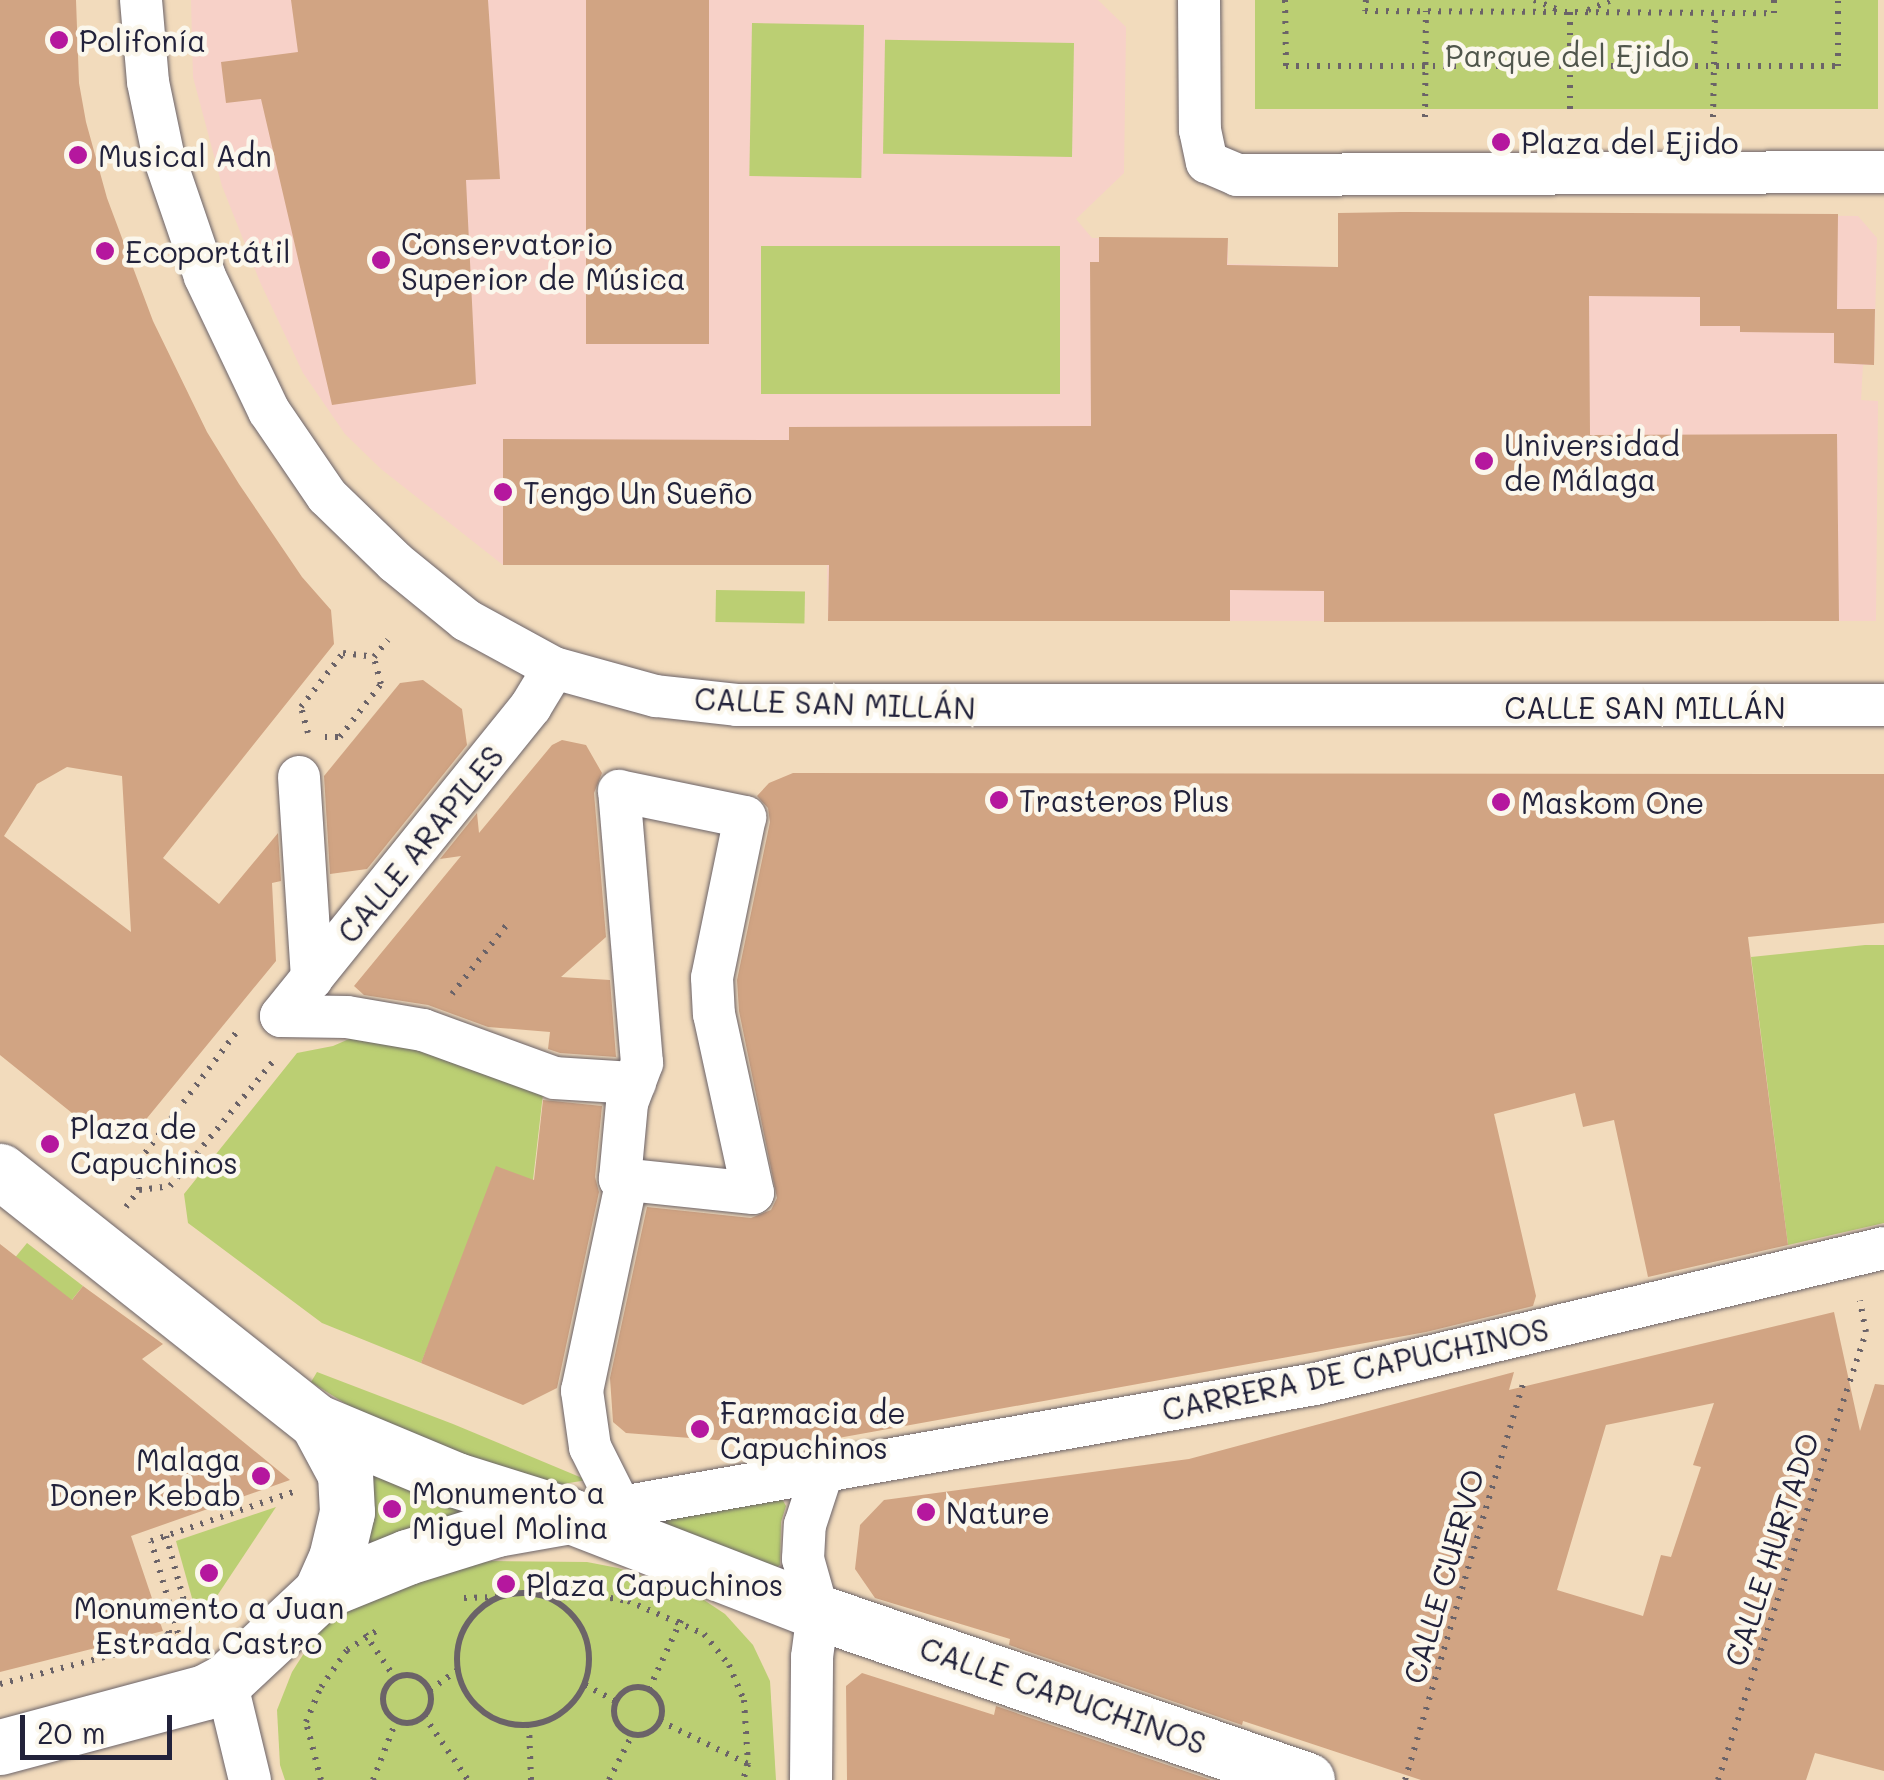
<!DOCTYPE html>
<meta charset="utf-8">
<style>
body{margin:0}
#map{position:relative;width:1884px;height:1780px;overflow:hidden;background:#f2dbbc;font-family:Mali,sans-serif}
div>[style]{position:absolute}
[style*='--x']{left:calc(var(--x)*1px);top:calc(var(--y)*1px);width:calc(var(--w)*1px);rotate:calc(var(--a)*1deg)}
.built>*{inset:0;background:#f7d1c8}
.green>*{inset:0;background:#bbcf73;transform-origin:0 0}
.building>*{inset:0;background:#d1a483;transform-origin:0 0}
.path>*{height:6px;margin-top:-3px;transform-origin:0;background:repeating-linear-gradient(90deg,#6b6368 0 2.5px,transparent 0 10.5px)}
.path>.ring{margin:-3px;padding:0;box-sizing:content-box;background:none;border:6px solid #6b6368;border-radius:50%}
.roads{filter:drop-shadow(0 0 2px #6b6368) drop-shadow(0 0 2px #6b6368)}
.street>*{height:42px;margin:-21px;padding:0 21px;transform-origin:21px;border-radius:21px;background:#fff}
.secondary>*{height:55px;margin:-27.5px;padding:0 27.5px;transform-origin:27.5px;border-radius:27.5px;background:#fff}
.dots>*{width:28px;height:28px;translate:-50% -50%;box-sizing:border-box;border:5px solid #fbf7ec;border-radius:50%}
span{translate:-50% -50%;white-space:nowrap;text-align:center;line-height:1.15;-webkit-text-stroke:9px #fbf7ec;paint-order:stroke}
.poi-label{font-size:30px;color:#22223b}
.left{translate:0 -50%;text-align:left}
.right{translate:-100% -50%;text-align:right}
.park-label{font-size:30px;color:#50564c}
.street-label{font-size:30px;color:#22223b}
.scale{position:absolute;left:20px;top:1715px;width:152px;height:45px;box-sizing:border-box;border:5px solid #22223b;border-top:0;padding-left:12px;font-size:30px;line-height:35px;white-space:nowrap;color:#22223b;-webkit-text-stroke:8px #fbf7ec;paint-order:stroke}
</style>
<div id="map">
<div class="built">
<div style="clip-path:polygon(191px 0,1098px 0,1126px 27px,1124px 173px,1076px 219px,1092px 238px,1228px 238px,1228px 264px,1338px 267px,1338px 213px,1858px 216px,1877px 238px,1874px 365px,1863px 365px,1861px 400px,1878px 401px,1876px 621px,828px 621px,827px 565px,503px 565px,381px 469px,345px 434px,303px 373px,260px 282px,222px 186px,193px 77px)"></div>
</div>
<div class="green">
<div style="left:1255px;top:0;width:623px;height:109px"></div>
<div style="left:752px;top:23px;width:112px;height:153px;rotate:1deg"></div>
<div style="left:1074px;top:43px;width:114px;height:189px;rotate:91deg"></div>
<div style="left:761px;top:246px;width:299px;height:148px"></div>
<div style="left:716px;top:590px;width:89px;height:32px;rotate:1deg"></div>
<div style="clip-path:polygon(1865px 945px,1884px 945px,1884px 1223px,1788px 1245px,1751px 957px)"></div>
<div style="clip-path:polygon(356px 1036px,436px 1043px,543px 1094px,533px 1180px,446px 1303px,421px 1363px,322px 1323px,188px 1223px,184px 1194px,297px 1053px,333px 1046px)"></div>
<div style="clip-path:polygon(27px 1243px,83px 1286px,47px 1331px,0 1369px,0 1276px)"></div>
<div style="clip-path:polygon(317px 1372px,453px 1424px,587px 1480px,539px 1488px,354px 1409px,311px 1382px)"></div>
<div style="clip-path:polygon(358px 1454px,471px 1509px,361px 1557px)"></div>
<div style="clip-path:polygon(781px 1497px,786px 1506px,781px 1522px,780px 1565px,774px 1570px,651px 1522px)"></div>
<div style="clip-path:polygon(276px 1507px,199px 1623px,176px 1541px)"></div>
<div style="clip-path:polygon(492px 1561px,587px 1562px,618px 1568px,695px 1594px,725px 1614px,753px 1645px,770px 1681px,776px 1780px,285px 1780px,280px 1765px,277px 1710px,292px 1672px,313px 1639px,343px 1609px,450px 1566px)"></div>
</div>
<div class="building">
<div style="clip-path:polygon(evenodd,0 0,76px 0,79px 83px,86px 122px,107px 198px,153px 321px,207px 432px,239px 484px,302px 577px,331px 610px,334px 644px,163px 858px,219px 904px,278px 833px,281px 881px,272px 883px,276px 961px,134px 1134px,103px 1138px,0 1055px,0 0,67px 767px,122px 776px,131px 932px,4px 836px,37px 784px,67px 767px)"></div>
<div style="clip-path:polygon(291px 0,488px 0,500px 179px,466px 180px,476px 384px,332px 405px,261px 99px,226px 103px,221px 62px,298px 52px)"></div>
<div style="left:586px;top:0;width:123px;height:344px"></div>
<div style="clip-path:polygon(1402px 212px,1838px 214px,1837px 309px,1875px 309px,1874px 365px,1834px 363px,1834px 333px,1740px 332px,1740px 326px,1700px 326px,1700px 297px,1589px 296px,1590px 435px,1837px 434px,1839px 621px,1324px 622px,1324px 591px,1230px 590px,1230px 621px,828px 621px,829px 565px,503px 565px,503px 439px,789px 440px,789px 427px,1091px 426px,1090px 262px,1099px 262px,1099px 237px,1228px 238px,1227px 265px,1338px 267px,1338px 213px)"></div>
<div style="clip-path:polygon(423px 680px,462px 709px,467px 745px,367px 869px,330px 874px,324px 776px,400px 683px)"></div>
<div style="clip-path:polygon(562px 740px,586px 745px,602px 773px,594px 793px,606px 937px,561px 977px,610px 980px,616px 1057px,560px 1053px,548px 1049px,550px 1032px,488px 1027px,428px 1005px,364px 995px,354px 986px,461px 856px,440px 859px,477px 813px,479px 833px,552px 745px)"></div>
<div style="clip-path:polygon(793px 773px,1884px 774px,1884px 923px,1748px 937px,1788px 1245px,1648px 1277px,1614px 1120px,1583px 1127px,1575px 1093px,1494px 1114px,1536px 1296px,1533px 1306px,1426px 1332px,794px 1446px,626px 1433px,613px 1422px,610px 1378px,647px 1207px,751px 1218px,771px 1210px,777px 1198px,739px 1011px,737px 980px,770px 822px,768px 808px,757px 796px,769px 783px)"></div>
<div style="clip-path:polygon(543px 1100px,602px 1106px,595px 1177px,599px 1192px,557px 1388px,523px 1405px,421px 1363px,496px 1166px,534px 1180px)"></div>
<div style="clip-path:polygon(0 1244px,72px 1300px,83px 1286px,163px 1344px,142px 1359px,290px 1480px,131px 1536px,163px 1631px,0 1672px)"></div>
<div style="clip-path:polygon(evenodd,1834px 1312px,1860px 1431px,1875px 1384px,1884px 1385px,1884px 1771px,1815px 1753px,1806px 1780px,1421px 1780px,1243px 1721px,1242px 1725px,1009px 1645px,1010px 1639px,875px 1598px,855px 1569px,860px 1525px,884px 1500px,1189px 1459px,1514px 1372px,1509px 1390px,1834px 1312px,1714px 1403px,1693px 1465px,1701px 1467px,1671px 1557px,1661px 1555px,1643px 1616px,1557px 1590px,1606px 1425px,1714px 1403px)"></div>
<div style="clip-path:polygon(862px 1673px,994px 1715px,996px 1706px,1211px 1780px,847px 1780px,846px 1686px)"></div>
</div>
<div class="path">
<div style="--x:1285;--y:0;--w:66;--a:89.1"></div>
<div style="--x:1286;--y:66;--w:552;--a:0"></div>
<div style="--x:1838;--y:66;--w:66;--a:-90"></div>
<div style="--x:1366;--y:0;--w:11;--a:95"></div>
<div style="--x:1365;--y:11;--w:409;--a:0.3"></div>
<div style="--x:1774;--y:13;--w:13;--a:-90"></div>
<div style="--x:1534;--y:0;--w:24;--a:22"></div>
<div style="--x:1588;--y:10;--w:25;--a:-23"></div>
<div style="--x:1570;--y:12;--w:105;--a:90"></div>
<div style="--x:1425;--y:117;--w:106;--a:-89.5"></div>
<div style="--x:1713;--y:117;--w:104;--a:-88.9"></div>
<div style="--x:374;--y:657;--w:22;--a:-51"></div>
<div style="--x:308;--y:733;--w:27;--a:-105"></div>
<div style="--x:301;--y:707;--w:68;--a:-52.1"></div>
<div style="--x:343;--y:653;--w:31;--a:7"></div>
<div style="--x:325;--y:737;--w:15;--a:0"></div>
<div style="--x:340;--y:737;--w:67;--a:-52.3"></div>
<div style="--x:381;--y:684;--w:28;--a:-105"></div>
<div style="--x:452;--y:994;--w:90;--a:-51.7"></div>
<div style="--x:139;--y:1190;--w:29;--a:-90"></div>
<div style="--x:139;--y:1161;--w:166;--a:-52.9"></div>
<div style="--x:126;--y:1207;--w:21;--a:-53"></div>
<div style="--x:139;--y:1190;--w:31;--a:-7"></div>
<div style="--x:170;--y:1186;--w:165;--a:-50.4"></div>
<div style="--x:166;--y:1536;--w:108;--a:74.4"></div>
<div class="ring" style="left:457px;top:1593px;width:126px;height:126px"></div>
<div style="--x:543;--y:1594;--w:26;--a:-7"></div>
<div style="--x:569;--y:1591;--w:60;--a:9.6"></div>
<div style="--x:628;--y:1601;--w:83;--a:23.5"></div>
<div style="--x:704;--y:1634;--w:40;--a:51"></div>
<div style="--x:729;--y:1665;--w:38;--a:67"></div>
<div style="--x:744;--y:1700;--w:64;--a:86.4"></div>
<div style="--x:748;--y:1764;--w:17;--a:107"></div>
<div style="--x:464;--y:1598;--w:32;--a:-2"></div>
<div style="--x:365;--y:1634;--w:53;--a:55.7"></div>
<div style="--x:181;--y:1643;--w:106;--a:-106.4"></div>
<div style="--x:151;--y:1541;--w:150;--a:-19"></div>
<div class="ring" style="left:383px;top:1675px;width:42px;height:42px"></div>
<div style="--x:0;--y:1684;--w:163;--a:-14.5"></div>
<div style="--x:158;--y:1643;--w:15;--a:-42"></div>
<div style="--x:169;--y:1633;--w:24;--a:-92"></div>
<div style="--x:585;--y:1685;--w:34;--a:28"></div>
<div class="ring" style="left:614px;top:1687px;width:42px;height:42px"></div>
<div style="--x:649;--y:1689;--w:78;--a:-65.1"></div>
<div style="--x:430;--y:1690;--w:34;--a:-36"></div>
<div style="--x:424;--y:1716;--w:78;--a:55.5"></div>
<div style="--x:660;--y:1721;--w:98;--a:26"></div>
<div style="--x:529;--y:1725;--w:55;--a:87.9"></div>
<div style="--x:321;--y:1780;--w:60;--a:-104.5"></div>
<div style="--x:306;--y:1722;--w:38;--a:-67"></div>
<div style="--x:321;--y:1687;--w:45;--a:-54.9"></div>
<div style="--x:347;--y:1650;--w:37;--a:-33"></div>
<div style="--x:373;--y:1780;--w:63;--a:-68.7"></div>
<div style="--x:609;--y:1780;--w:51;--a:-62.9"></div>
<div style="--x:1405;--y:1780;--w:414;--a:-73.4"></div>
<div style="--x:1718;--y:1780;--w:472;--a:-71.7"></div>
<div style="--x:1866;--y:1332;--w:32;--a:-101"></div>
</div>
<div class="roads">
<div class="street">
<div style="--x:141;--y:0;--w:82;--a:85.1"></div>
<div style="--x:148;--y:82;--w:74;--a:78.2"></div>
<div style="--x:163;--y:154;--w:130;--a:71.1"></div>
<div style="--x:205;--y:277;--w:148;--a:64.5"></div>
<div style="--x:269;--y:411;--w:103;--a:55.7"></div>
<div style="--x:327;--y:496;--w:95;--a:44.1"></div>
<div style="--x:395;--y:562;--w:92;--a:39.2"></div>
<div style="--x:466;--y:620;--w:100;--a:28.6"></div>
<div style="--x:554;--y:668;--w:106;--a:15.4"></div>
<div style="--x:656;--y:696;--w:81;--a:6.3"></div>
<div style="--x:737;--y:705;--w:1147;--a:0"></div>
<div style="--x:1199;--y:0;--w:130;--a:89.6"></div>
<div style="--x:1200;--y:130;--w:33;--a:78"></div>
<div style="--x:1207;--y:162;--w:33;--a:23"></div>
<div style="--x:1237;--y:175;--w:647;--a:-0.27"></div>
<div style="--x:299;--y:777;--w:202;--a:86.3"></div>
<div style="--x:619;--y:791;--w:129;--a:11.7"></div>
<div style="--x:745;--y:817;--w:164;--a:101.6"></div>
<div style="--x:712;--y:978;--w:36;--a:87"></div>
<div style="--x:714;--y:1014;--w:183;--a:77.7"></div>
<div style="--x:753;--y:1193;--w:134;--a:-174"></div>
<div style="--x:620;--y:1179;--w:76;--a:-84.7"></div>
<div style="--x:627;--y:1103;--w:43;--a:-69.4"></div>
<div style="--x:642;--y:1063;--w:273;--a:-94.8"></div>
<div style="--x:281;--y:1016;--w:398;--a:-51.1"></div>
<div style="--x:531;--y:706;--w:44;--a:-58.8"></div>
<div style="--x:281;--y:1016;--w:66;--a:0.9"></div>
<div style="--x:347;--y:1017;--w:77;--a:9.7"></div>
<div style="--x:423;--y:1030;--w:140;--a:20"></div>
<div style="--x:555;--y:1078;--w:80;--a:3.6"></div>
<div style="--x:620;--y:1507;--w:67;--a:-116.6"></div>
<div style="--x:590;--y:1447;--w:57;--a:-98.1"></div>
<div style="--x:582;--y:1391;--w:201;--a:-78"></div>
<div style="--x:571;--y:1516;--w:756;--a:-10.06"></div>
<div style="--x:1315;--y:1384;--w:585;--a:-13.44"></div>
<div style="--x:226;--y:1681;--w:102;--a:76.4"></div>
<div style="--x:811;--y:1780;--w:123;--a:-89.5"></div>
<div style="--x:812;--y:1657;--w:45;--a:-82.4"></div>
<div style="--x:818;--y:1612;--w:55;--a:-105.8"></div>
<div style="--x:803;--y:1559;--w:34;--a:-87"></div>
<div style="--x:805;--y:1525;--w:58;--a:-71.9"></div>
</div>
<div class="secondary">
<div style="--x:0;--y:1171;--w:404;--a:38.4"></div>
<div style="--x:317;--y:1422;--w:151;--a:22.6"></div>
<div style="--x:456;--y:1480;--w:121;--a:17.4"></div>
<div style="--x:571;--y:1516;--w:265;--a:21.2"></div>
<div style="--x:818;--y:1612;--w:517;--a:18.96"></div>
<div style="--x:317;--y:1422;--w:59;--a:61.7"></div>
<div style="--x:345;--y:1474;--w:38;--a:87"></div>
<div style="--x:347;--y:1512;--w:47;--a:103.4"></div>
<div style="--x:336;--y:1558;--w:37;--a:114"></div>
<div style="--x:0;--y:1747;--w:212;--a:-15"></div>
<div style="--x:205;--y:1692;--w:24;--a:-28"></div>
<div style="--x:226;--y:1681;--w:130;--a:-43.1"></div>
<div style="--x:321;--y:1592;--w:93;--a:-22.1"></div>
<div style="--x:407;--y:1557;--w:94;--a:-17.3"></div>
<div style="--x:497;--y:1529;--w:69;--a:-10"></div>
</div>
</div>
<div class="dots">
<div style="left:59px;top:40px;background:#b5179e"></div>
<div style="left:1501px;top:142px;background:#b5179e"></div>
<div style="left:78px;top:155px;background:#b5179e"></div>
<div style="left:105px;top:251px;background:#b5179e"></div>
<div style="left:381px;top:260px;background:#b5179e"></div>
<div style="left:1484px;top:461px;background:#b5179e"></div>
<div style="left:503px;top:492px;background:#b5179e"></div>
<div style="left:999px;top:800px;background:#b5179e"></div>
<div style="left:1501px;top:802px;background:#b5179e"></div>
<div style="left:50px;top:1144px;background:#b5179e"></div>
<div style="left:700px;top:1429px;background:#b5179e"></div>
<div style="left:261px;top:1476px;background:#b5179e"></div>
<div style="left:392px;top:1509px;background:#b5179e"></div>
<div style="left:926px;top:1512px;background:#b5179e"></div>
<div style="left:209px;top:1573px;background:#b5179e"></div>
<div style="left:506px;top:1584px;background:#b5179e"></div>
</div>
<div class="poi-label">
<span class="left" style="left:79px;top:40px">Polifonía</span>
<span class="left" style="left:1521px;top:142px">Plaza del Ejido</span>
<span class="left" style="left:98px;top:155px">Musical Adn</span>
<span class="left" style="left:401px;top:260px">Conservatorio<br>Superior de Música</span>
<span class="left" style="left:125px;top:251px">Ecoportátil</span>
<span class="left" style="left:1504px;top:461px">Universidad<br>de Málaga</span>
<span class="left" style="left:523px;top:492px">Tengo Un Sueño</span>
<span class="left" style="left:1019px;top:800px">Trasteros Plus</span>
<span class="left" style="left:1521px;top:802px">Maskom One</span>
<span class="left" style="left:70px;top:1144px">Plaza de<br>Capuchinos</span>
<span class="left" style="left:720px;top:1429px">Farmacia de<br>Capuchinos</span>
<span class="right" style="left:241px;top:1476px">Malaga<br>Doner Kebab</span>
<span class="left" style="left:412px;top:1509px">Monumento a<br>Miguel Molina</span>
<span class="left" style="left:946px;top:1512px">Nature</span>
<span class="left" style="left:526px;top:1584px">Plaza Capuchinos</span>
<span style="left:209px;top:1624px">Monumento a Juan<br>Estrada Castro</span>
</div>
<div class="park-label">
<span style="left:1567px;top:55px">Parque del Ejido</span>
</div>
<div class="street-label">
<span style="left:835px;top:703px;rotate:2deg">CALLE SAN MILLÁN</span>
<span style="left:1645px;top:707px">CALLE SAN MILLÁN</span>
<span style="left:420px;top:844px;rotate:-51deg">CALLE ARAPILES</span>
<span style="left:1355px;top:1369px;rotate:-12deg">CARRERA DE CAPUCHINOS</span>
<span style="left:1771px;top:1549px;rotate:-72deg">CALLE HURTADO</span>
<span style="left:1443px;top:1576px;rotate:-74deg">CALLE CUERVO</span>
<span style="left:1063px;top:1695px;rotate:19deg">CALLE CAPUCHINOS</span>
</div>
<div class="scale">20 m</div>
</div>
